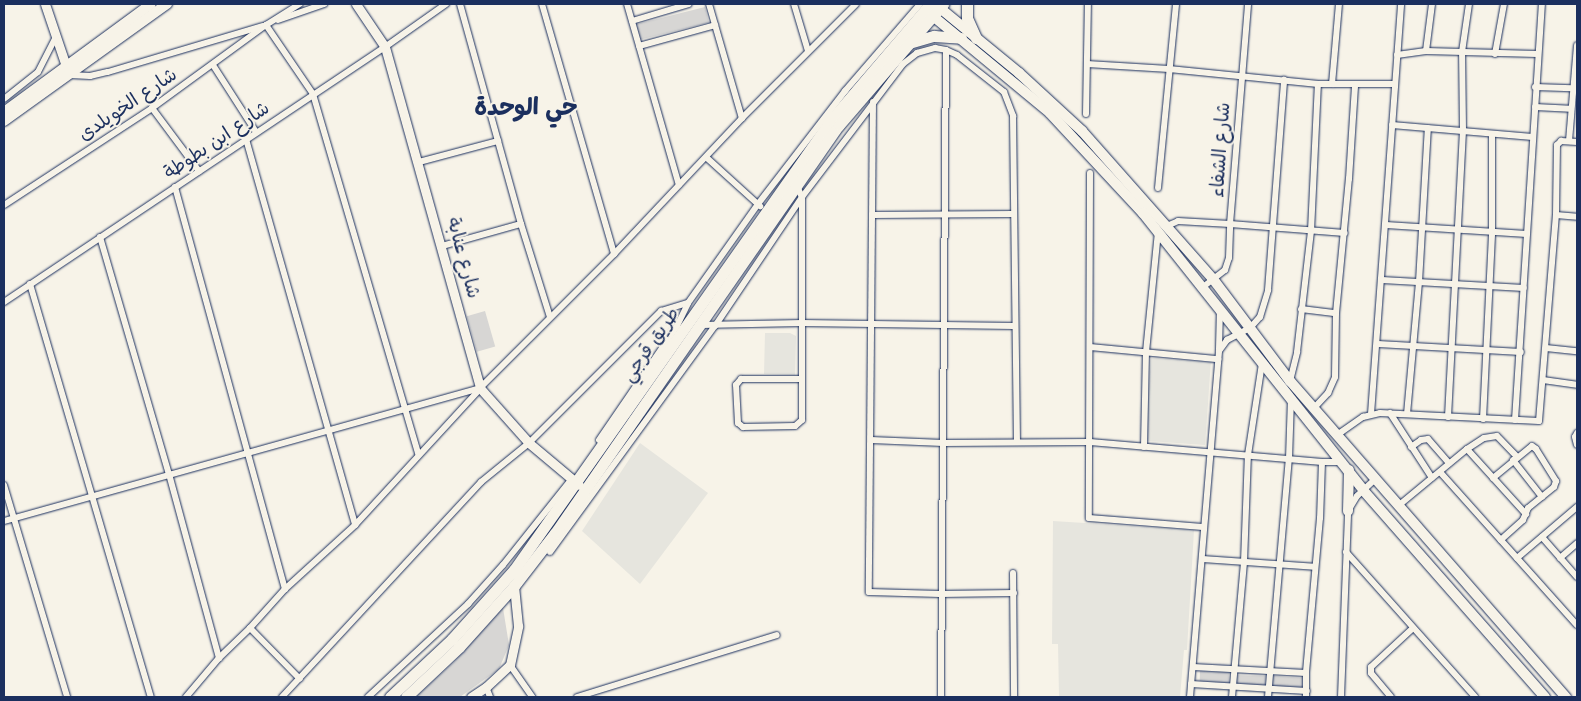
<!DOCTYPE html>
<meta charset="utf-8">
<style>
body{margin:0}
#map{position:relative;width:1581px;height:701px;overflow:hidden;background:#f7f3e8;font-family:Mynerve,"Playpen Sans Arabic",sans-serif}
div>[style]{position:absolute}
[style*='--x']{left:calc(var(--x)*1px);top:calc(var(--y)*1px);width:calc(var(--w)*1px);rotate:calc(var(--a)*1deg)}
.built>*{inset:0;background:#e6e5de;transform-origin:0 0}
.green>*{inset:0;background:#d7d6d4;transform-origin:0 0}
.roads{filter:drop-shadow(0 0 1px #1b2f5e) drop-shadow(0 0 1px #1b2f5e)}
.street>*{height:6px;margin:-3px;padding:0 3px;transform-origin:3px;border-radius:3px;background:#f7f3e8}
.secondary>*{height:9px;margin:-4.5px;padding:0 4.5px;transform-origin:4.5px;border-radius:4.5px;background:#f7f3e8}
.primary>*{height:10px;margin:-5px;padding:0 5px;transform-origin:5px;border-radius:5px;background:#f7f3e8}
.highway>*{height:11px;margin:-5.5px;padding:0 5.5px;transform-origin:5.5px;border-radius:5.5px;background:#f7f3e8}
span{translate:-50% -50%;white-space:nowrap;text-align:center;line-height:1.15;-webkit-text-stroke:4px #f7f3e8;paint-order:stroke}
.street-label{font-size:19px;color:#1b2f5e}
.district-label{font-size:24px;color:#1b2f5e;font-weight:700}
.frame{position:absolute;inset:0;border:5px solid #1b2f5e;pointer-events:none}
</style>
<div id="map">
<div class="built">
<div style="clip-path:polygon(765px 333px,790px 333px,796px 336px,795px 375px,764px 374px)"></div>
<div style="left:1151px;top:358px;width:60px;height:83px;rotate:4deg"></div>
<div style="clip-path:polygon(640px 443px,708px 493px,640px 584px,582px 531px)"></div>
<div style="clip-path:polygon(1053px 521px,1194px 530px,1187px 650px,1184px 650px,1180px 697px,1059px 697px,1058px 644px,1052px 644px)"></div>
</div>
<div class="green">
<div style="left:705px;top:7px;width:16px;height:71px;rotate:76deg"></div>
<div style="left:485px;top:311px;width:37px;height:19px;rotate:74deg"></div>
<div style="clip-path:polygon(503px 608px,509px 645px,499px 669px,460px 697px,416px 697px,454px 662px)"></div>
<div style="left:1200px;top:671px;width:29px;height:12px;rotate:2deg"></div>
<div style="left:1236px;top:675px;width:30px;height:11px;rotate:2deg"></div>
<div style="left:1273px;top:676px;width:30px;height:12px;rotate:4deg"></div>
</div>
<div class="roads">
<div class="street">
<div style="--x:460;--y:4;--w:228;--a:74.5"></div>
<div style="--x:521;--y:224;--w:97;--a:72.7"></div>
<div style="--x:542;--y:4;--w:260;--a:73.9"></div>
<div style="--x:627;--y:4;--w:188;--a:74"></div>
<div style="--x:709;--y:4;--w:119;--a:73.9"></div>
<div style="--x:794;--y:4;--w:49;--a:73.4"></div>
<div style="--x:278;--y:20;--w:49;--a:-19.2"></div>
<div style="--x:632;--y:21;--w:59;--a:-16.6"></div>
<div style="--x:266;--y:25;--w:83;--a:55.7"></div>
<div style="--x:313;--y:94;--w:375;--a:73.7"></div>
<div style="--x:639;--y:46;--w:79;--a:-15.4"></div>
<div style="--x:1426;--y:51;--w:47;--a:-82.7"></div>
<div style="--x:1495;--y:54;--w:51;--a:-79.8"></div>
<div style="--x:1397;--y:55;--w:29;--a:-8"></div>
<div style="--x:1426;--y:51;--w:111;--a:1.5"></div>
<div style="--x:1087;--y:64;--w:82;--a:3.5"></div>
<div style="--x:1169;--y:69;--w:150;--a:5.7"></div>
<div style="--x:1318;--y:84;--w:77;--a:0"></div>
<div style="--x:213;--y:65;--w:80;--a:57.3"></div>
<div style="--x:70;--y:75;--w:20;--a:3"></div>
<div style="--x:90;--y:76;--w:18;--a:-13"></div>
<div style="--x:108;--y:72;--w:161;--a:-16.6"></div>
<div style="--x:1332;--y:84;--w:80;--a:-85"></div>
<div style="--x:1535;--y:87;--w:37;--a:2"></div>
<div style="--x:4;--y:99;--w:43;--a:-38.5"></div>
<div style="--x:38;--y:72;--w:39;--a:-63"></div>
<div style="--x:873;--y:102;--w:490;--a:90.5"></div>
<div style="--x:869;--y:592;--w:71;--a:1.6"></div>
<div style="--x:940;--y:594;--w:74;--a:-0.8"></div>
<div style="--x:1535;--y:107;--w:35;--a:3"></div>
<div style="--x:152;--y:108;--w:79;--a:53.3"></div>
<div style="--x:1086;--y:114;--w:110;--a:-89"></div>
<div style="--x:1392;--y:125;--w:141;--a:4.9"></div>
<div style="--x:246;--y:139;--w:401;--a:74.2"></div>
<div style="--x:1569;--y:141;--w:96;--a:-85.2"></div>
<div style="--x:707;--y:158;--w:72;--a:42.2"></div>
<div style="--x:419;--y:162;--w:82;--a:-14.9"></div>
<div style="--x:1090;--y:173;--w:345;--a:90.2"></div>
<div style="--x:1089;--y:518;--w:114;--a:4.5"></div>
<div style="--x:797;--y:186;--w:12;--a:66"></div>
<div style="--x:802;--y:197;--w:167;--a:-52.8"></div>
<div style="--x:903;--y:64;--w:18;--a:-38"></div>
<div style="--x:917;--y:53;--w:19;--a:-16"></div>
<div style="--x:935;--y:48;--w:11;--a:10"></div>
<div style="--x:946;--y:50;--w:12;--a:24"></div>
<div style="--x:957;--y:55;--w:60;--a:38.2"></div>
<div style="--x:1004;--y:92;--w:26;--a:69"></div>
<div style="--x:1013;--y:116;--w:326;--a:89.3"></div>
<div style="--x:175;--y:187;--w:417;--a:74.7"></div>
<div style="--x:1158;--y:188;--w:185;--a:-84.4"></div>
<div style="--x:4;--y:205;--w:177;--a:-33.2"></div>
<div style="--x:152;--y:108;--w:141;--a:-36.1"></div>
<div style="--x:266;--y:25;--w:40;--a:-32"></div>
<div style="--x:872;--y:215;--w:141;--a:-0.4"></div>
<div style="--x:1556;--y:215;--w:21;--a:5"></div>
<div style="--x:1386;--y:225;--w:141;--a:3.7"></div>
<div style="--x:1167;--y:226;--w:12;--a:-24"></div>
<div style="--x:1178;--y:221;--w:52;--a:3.3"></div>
<div style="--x:1230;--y:224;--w:115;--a:4.5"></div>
<div style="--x:100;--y:237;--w:247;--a:73.8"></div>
<div style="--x:169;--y:474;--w:191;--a:74.8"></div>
<div style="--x:442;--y:246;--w:82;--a:-15.6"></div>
<div style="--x:1382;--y:280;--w:142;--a:3.2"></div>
<div style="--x:30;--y:284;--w:430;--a:73.7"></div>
<div style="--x:1203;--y:287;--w:28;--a:-38"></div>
<div style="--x:1225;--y:270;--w:13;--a:-72"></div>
<div style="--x:1229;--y:258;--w:34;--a:-88"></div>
<div style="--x:1230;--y:224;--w:221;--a:-85.3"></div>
<div style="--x:4;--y:302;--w:458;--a:-33.8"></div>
<div style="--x:385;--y:47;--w:75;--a:-35.2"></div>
<div style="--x:1301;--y:309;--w:35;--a:7"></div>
<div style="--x:701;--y:325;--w:101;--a:-1.1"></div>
<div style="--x:802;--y:323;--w:212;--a:0.8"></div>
<div style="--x:1378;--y:344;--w:143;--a:3.2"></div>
<div style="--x:1090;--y:347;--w:129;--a:5.4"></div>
<div style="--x:1546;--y:348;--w:31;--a:6"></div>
<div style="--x:1219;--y:349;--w:40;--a:-88.6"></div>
<div style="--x:1543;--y:380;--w:34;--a:8"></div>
<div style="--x:1290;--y:381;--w:30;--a:-76"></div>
<div style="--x:1297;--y:352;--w:122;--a:-83.4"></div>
<div style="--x:1311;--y:231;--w:147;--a:-87.3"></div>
<div style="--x:1314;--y:408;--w:21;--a:-47"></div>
<div style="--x:1328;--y:393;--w:17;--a:-66"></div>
<div style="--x:1335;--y:377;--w:64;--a:-89.1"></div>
<div style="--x:1336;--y:313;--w:135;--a:-84.5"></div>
<div style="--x:1349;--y:179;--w:94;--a:-86.3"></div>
<div style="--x:1390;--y:413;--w:77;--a:57.1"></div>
<div style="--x:1371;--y:414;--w:411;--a:-85.8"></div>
<div style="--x:1407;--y:414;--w:133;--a:-84.8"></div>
<div style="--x:1419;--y:282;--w:154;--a:-86.7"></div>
<div style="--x:1448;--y:417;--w:287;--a:-87"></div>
<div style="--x:1463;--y:130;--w:78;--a:-90.7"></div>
<div style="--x:1462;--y:52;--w:49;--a:-81.7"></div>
<div style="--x:1483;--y:419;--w:187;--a:-87.2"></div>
<div style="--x:1492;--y:232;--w:98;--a:-90"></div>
<div style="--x:1515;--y:420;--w:417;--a:-86.3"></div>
<div style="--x:1577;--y:433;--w:4;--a:117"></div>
<div style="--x:1575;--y:437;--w:8;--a:76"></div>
<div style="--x:1337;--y:435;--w:32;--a:-35"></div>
<div style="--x:1363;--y:417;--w:17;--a:-13"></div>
<div style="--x:1380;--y:413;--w:159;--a:2.9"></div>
<div style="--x:1539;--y:421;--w:207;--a:-85.3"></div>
<div style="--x:1556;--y:215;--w:70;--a:-89.2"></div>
<div style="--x:1557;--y:145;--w:6;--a:-45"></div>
<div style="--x:1561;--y:141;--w:16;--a:4"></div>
<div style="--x:599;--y:440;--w:138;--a:-55.6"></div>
<div style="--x:677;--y:326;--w:25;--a:-64"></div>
<div style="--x:871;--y:440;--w:72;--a:2.4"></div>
<div style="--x:943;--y:443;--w:147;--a:-0.4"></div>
<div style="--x:1090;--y:442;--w:233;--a:4.9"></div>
<div style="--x:1322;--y:462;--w:56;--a:92"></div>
<div style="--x:1320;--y:518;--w:156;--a:95.2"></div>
<div style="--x:1306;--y:673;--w:24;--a:90"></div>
<div style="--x:1144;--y:447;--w:95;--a:-88.8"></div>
<div style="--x:1146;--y:352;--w:121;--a:-84.3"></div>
<div style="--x:1411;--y:447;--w:12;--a:-35"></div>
<div style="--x:1421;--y:440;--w:7;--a:-8"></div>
<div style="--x:1428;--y:439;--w:32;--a:49"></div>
<div style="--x:1467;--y:449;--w:88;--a:47.8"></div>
<div style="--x:1513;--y:460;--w:47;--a:51.9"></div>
<div style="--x:1322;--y:462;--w:19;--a:0"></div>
<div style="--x:1440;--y:472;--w:205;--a:48.2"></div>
<div style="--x:1493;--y:478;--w:50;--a:-39.4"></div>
<div style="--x:1532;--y:446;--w:5;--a:37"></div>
<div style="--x:1536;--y:449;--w:38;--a:58"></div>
<div style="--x:1556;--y:481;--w:6;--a:108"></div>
<div style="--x:1554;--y:487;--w:33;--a:141"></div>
<div style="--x:1528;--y:508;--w:13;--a:113"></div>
<div style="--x:1523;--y:520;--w:30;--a:138"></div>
<div style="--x:4;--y:485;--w:221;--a:73.4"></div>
<div style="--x:1398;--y:506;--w:89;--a:-39.6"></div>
<div style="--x:1467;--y:449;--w:20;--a:-33"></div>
<div style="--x:1484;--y:438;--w:13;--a:-9"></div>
<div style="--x:1497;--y:436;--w:29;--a:46"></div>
<div style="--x:4;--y:521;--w:494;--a:-15.6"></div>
<div style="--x:480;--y:388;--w:190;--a:-45"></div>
<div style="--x:614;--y:254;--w:187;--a:-46.7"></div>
<div style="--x:742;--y:118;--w:161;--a:-45"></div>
<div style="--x:1542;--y:537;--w:53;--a:48.8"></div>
<div style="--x:550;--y:552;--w:280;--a:-53.9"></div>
<div style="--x:715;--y:326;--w:156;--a:-56"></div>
<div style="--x:802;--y:197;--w:223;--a:90"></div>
<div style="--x:802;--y:420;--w:9;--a:139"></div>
<div style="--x:795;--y:426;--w:52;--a:178.9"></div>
<div style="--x:743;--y:427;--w:6;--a:-141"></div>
<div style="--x:738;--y:423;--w:38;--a:-93"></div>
<div style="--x:736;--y:385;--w:8;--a:-50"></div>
<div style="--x:741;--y:379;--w:60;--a:0"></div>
<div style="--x:1346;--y:552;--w:194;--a:48.3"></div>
<div style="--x:1517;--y:558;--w:79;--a:-40.4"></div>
<div style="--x:1560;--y:558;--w:23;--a:-41"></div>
<div style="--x:1202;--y:559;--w:113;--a:4"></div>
<div style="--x:1013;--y:573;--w:124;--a:89.5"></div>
<div style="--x:250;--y:628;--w:71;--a:45.6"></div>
<div style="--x:510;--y:665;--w:39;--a:55"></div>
<div style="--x:1193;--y:667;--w:113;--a:3"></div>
<div style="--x:1191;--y:684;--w:116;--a:3.5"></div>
<div style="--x:486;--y:687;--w:11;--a:68"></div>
<div style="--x:186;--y:697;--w:51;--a:-49.8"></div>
<div style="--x:219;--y:658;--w:43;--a:-44.1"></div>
<div style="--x:250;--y:628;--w:52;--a:-48.1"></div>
<div style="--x:285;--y:589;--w:95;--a:-42.4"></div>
<div style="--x:355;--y:525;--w:185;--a:-47.4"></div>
<div style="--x:282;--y:697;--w:293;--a:-47.2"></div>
<div style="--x:481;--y:482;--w:62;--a:-39.1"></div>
<div style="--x:529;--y:443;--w:187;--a:-45"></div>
<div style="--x:661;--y:311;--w:28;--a:-17"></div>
<div style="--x:688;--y:303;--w:121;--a:-54.7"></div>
<div style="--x:758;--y:204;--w:143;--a:-52.4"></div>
<div style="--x:845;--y:91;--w:115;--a:-49.2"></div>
<div style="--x:368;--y:697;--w:137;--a:-42.9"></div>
<div style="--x:468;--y:604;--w:52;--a:-48.1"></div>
<div style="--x:503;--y:565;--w:107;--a:-51.4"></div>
<div style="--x:577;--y:697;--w:209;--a:-17.2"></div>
<div style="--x:941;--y:697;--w:647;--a:-89.56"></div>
<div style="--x:1190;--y:697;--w:347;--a:-85.2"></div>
<div style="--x:1219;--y:351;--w:14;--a:-54"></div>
<div style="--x:1227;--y:340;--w:26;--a:-28"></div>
<div style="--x:1250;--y:328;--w:15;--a:-48"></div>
<div style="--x:1260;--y:317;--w:28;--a:-73"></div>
<div style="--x:1268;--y:290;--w:211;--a:-85.6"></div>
<div style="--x:1232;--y:697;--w:136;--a:-84.9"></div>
<div style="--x:1244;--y:562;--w:107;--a:-87.9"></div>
<div style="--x:1248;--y:455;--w:93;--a:-81.3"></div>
<div style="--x:1268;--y:697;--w:239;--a:-85"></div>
<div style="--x:1289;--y:459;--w:59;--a:-88.1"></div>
<div style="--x:1341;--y:697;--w:186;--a:-87.8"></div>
<div style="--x:1348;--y:511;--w:17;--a:-59"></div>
<div style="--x:1357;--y:496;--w:25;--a:-43"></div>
<div style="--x:1391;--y:697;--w:31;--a:-130"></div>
<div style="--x:1371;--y:673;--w:6;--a:-90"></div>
<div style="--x:1371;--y:667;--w:57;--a:-42.9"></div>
</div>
<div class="secondary">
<div style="--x:45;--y:4;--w:72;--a:71.3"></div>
<div style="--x:356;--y:4;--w:52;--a:56"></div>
<div style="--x:385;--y:47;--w:354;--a:74.4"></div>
<div style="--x:480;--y:388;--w:74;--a:48.3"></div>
<div style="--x:529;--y:443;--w:65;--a:40"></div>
<div style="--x:471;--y:697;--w:18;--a:-34"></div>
<div style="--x:486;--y:687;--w:33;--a:-43"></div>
<div style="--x:510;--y:665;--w:40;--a:-78"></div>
<div style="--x:518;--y:626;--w:40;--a:-95.7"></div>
</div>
<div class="primary">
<div style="--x:935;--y:4;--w:109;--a:39.4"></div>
<div style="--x:1019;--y:73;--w:86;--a:42.6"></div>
<div style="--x:1082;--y:131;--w:198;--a:48.5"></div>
<div style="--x:1213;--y:279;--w:128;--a:53"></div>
<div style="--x:1290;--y:381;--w:420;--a:48.9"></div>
<div style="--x:928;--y:12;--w:158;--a:39.6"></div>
<div style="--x:1050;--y:113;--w:137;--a:47.1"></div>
<div style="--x:1143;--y:213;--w:354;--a:51.5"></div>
<div style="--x:1363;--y:490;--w:276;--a:48.7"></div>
<div style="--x:4;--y:112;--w:182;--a:-36.3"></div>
<div style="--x:4;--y:121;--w:201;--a:-35.7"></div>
<div style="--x:1348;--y:511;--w:41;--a:-88.6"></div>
</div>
<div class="highway">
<div style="--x:967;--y:4;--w:14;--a:90"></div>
<div style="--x:967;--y:18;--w:22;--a:66"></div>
<div style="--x:909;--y:43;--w:26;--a:-16"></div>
<div style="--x:934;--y:36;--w:27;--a:4"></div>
<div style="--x:390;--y:697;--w:85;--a:-43.1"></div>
<div style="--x:452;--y:639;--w:93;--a:-48.1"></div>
<div style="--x:514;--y:570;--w:550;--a:-54.84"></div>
<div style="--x:831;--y:120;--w:153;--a:-49.5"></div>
<div style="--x:406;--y:697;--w:73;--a:-43.3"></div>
<div style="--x:459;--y:647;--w:82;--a:-48"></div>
<div style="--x:514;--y:586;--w:67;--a:-52.3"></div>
<div style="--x:555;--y:533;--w:497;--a:-55.2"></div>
<div style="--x:839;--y:125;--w:160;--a:-49.3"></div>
</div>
</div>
<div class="street-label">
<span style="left:128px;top:105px;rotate:-34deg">شارع الخويلدى</span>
<span style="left:217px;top:141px;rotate:-34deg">شارع ابن بطوطة</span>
<span style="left:1221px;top:150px;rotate:-86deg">شارع الشفاء</span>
<span style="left:463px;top:258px;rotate:75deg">شارع عنابة</span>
<span style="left:651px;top:345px;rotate:-55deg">طريق قرجي</span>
</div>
<div class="district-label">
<span style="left:526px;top:109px">حي الوحدة</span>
</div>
<div class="frame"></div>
</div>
